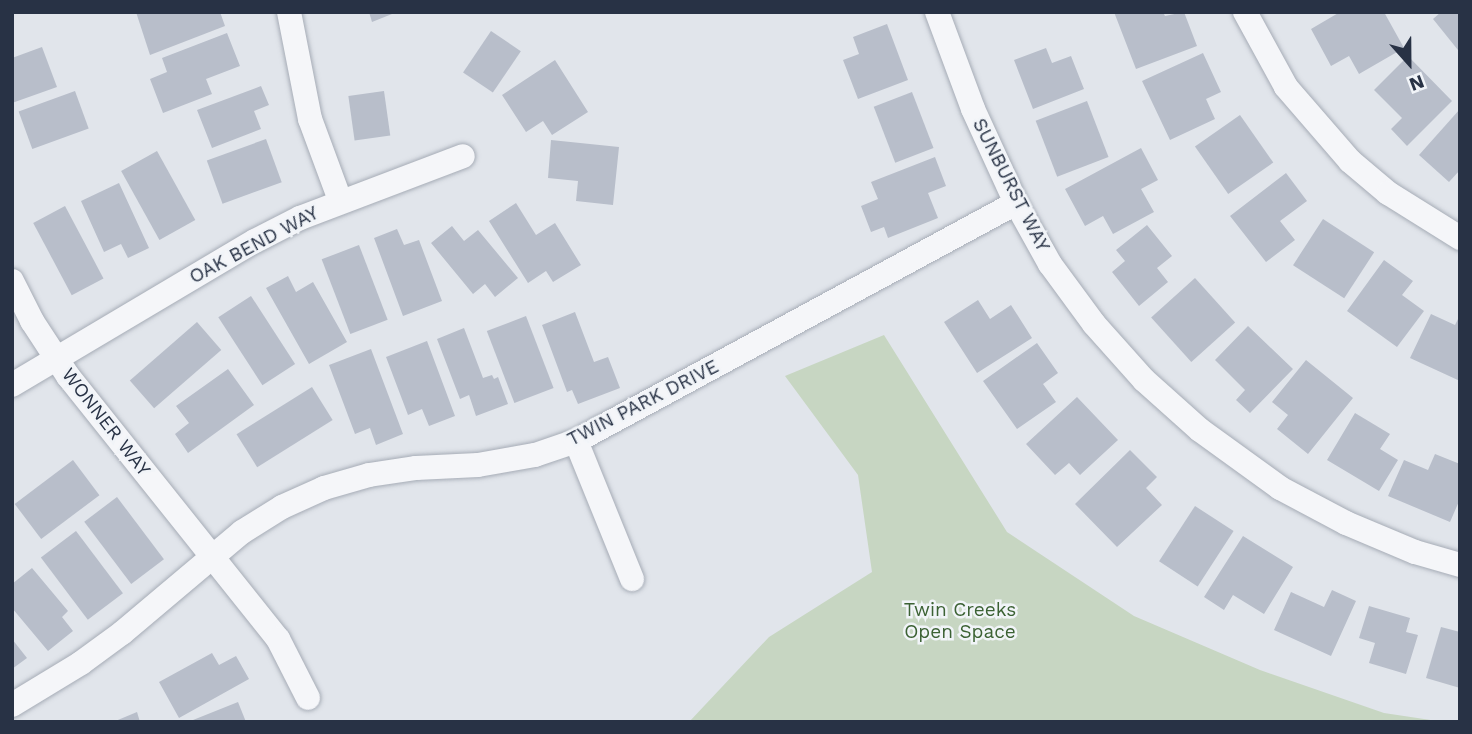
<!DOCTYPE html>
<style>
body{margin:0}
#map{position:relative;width:1472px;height:734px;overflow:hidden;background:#e1e5eb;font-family:"Work Sans",sans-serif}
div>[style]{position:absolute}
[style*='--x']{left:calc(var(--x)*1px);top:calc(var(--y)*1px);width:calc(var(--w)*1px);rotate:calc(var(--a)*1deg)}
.green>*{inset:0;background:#c7d6c2}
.building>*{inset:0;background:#b8beca;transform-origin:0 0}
.roads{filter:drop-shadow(0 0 2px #a6acb6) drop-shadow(0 0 2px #a6acb6)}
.street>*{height:24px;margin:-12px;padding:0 12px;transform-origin:12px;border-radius:12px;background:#f5f6f9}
span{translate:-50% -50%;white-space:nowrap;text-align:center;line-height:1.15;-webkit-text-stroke:5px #f1f4f8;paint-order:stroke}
.street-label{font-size:19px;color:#283245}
.park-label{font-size:19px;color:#3c6234}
.frame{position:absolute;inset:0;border:14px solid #283245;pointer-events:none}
.north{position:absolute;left:1374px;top:28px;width:70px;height:70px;-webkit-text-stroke:5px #f1f4f8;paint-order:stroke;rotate:159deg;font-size:19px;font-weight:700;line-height:28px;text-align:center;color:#283245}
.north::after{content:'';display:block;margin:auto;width:24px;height:32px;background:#283245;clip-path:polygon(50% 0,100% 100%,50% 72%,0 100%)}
</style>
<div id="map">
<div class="green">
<div style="clip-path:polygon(884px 335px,1007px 532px,1134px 616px,1260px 670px,1384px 713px,1444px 722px,689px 722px,769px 637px,872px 572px,858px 475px,785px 376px)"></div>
</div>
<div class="building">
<div style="clip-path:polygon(136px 12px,220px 12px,225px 26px,150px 55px)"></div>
<div style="clip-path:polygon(369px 12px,397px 12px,372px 22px)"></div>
<div style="clip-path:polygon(1114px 12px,1163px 12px,1165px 16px,1184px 12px,1197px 46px,1136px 69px)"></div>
<div style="clip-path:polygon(1340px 12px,1384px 12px,1404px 48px,1359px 74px,1349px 56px,1331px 66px,1311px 29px)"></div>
<div style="clip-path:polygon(1441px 12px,1460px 12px,1458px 50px,1433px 19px)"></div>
<div style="clip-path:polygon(887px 24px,908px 80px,858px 99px,843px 60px,859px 54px,853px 37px)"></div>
<div style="left:491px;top:31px;width:36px;height:50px;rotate:34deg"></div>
<div style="clip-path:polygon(227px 33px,240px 66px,206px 79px,212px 94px,163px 113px,150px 79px,167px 72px,162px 58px)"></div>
<div style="clip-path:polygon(42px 47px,57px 87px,12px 103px,12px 58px)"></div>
<div style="clip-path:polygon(1046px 48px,1052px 63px,1071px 56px,1084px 89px,1033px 109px,1014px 60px)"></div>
<div style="clip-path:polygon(1203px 53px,1221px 92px,1206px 99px,1215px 119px,1170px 140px,1142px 81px)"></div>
<div style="clip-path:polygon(1408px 56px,1452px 101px,1407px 146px,1391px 129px,1402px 118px,1374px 90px)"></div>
<div style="clip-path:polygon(555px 60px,588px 112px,552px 135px,543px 121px,526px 132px,502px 95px)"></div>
<div style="clip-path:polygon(261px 86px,269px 105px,254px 111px,261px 129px,212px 148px,197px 110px)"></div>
<div style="left:75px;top:91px;width:40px;height:60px;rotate:70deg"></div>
<div style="left:384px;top:91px;width:45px;height:36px;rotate:82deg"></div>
<div style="left:912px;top:92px;width:60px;height:41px;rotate:69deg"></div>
<div style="left:1087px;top:101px;width:60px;height:55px;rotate:69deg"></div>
<div style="clip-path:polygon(1460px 109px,1460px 170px,1449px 182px,1419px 155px)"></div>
<div style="left:1240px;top:115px;width:58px;height:55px;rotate:55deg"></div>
<div style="left:266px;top:139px;width:46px;height:63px;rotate:70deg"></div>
<div style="clip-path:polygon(551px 140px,619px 147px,613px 205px,576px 201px,578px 181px,548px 178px)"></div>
<div style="clip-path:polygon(1141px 148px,1158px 180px,1141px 189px,1154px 212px,1113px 234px,1103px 216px,1085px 226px,1065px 189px)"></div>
<div style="left:157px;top:151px;width:79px;height:41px;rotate:61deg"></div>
<div style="clip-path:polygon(935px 157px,946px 186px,928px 193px,938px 218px,888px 238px,884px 227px,871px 232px,861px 206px,878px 199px,871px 182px)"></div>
<div style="clip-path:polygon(1286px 173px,1307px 201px,1280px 221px,1295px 240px,1266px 262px,1230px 216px)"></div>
<div style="clip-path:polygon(119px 183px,149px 248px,128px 258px,121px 244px,104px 252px,81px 201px)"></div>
<div style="clip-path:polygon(516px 203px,536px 235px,555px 223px,581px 265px,553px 282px,546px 271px,528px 283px,489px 221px)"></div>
<div style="left:65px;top:206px;width:82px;height:36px;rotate:62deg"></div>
<div style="left:1323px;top:219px;width:61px;height:55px;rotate:33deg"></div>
<div style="clip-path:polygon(1147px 225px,1172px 256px,1157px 268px,1168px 282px,1139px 306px,1112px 272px,1125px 261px,1116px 250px)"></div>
<div style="clip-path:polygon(452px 226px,464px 241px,478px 230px,518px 278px,495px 297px,485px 284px,473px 294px,431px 243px)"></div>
<div style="clip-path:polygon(397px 229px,404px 245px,419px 240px,442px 301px,403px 316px,374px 238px)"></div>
<div style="left:359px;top:245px;width:80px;height:40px;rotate:69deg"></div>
<div style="clip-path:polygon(1384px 260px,1413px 281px,1402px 295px,1424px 311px,1397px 347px,1347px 311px)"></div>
<div style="clip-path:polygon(288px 276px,296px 292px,313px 282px,347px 342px,309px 364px,266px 288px)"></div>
<div style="left:1195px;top:278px;width:60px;height:59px;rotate:48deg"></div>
<div style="left:251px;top:296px;width:81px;height:39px;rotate:57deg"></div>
<div style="clip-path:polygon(978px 300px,990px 319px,1011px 305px,1032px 338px,977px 373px,944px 322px)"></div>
<div style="clip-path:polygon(575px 312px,594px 362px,608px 357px,620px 388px,578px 404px,572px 390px,567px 392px,542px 325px)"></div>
<div style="clip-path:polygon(1431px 314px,1455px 325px,1460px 315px,1460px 381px,1410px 358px)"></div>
<div style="left:526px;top:316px;width:77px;height:42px;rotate:69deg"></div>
<div style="left:197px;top:322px;width:37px;height:89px;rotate:49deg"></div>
<div style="clip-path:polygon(1248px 326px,1293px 369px,1250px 413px,1236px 400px,1245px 390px,1215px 360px)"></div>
<div style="clip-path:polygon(464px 328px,483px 378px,492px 375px,494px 379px,498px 377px,508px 404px,476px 416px,469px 395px,460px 399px,437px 339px)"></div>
<div style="clip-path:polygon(427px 341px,455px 416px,429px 426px,422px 409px,408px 415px,386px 357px)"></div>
<div style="clip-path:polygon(1037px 343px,1058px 373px,1043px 384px,1056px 402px,1017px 429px,983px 381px)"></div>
<div style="clip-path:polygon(371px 349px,403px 434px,376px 445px,370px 428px,355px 434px,329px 365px)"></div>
<div style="clip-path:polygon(1306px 360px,1353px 398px,1308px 454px,1277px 429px,1288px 415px,1272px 402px)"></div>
<div style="clip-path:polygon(228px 369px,254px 405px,188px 453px,175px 434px,189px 423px,176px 406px)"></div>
<div style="left:312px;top:387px;width:39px;height:89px;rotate:58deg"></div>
<div style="clip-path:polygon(1077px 397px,1118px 440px,1080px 475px,1069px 463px,1055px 475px,1026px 444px)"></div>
<div style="clip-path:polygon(1355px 413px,1390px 434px,1380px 449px,1398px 460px,1379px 491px,1327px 460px)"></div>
<div style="clip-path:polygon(1130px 450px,1157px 477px,1146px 488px,1162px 505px,1117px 547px,1075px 504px)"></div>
<div style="clip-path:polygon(1435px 454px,1460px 464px,1460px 499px,1450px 522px,1388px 496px,1404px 460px,1428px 470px)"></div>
<div style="left:73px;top:460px;width:44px;height:73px;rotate:53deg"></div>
<div style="left:117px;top:497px;width:78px;height:41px;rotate:53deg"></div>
<div style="left:1195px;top:506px;width:46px;height:66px;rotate:33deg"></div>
<div style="left:76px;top:531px;width:78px;height:44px;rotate:53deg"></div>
<div style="clip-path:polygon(1243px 536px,1293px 567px,1264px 614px,1233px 595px,1224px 610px,1204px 597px)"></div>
<div style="clip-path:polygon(32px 568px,68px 611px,62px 617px,73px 631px,48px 651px,12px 608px,12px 584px)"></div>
<div style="clip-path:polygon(1332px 590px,1356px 601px,1331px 656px,1274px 630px,1291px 592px,1324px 607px)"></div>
<div style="clip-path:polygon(1369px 606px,1410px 618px,1406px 632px,1418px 635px,1406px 674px,1369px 663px,1375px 643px,1359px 638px)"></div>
<div style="clip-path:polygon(1441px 627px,1460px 632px,1460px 688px,1426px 678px)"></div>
<div style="clip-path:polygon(12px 639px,27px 658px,12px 669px)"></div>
<div style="clip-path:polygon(212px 653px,219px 665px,236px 656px,249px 679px,179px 718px,159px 682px)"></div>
<div style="clip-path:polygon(238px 702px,246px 722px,188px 722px)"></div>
<div style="clip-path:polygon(137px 712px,140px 722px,113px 722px)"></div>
</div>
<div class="roads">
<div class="street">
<div style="--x:289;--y:12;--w:109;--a:78.9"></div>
<div style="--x:310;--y:119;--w:86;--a:69.7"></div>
<div style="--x:937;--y:12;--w:103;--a:69.6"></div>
<div style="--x:973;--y:109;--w:103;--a:65.4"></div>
<div style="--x:1016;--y:203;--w:70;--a:60.9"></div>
<div style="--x:1050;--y:264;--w:74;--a:53.7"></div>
<div style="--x:1094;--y:324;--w:75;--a:48.2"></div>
<div style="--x:1144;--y:380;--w:75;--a:41.8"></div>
<div style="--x:1200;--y:430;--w:99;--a:35.9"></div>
<div style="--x:1280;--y:488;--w:75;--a:27.9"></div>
<div style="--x:1346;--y:523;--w:75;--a:22.8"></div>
<div style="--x:1415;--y:552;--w:47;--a:16.1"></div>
<div style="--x:1245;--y:12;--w:85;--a:61.3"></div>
<div style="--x:1286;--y:87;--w:98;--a:49.1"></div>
<div style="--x:1350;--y:161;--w:50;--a:40.1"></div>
<div style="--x:1388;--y:193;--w:85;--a:32"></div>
<div style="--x:12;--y:281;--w:45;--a:63.4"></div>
<div style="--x:32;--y:321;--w:66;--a:56.8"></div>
<div style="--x:68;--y:376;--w:337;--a:51.4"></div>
<div style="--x:278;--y:639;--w:66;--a:63"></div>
<div style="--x:12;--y:385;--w:282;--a:-30.7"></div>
<div style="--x:255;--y:241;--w:51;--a:-27.1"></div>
<div style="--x:300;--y:218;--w:174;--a:-20.8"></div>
<div style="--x:576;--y:441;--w:149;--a:67.9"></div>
<div style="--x:12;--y:705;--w:81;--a:-31.3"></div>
<div style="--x:81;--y:663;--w:51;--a:-36.2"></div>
<div style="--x:122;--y:633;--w:157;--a:-40.1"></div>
<div style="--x:242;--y:532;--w:47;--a:-32"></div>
<div style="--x:282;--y:507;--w:46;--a:-24.3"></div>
<div style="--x:324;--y:488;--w:47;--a:-16.1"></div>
<div style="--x:369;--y:475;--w:48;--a:-8.5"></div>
<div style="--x:416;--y:468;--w:62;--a:-2.8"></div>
<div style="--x:478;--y:465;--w:58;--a:-10"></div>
<div style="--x:535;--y:455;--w:43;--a:-18.9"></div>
<div style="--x:576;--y:441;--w:500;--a:-28.41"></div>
</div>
</div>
<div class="street-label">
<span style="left:1011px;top:185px;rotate:63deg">SUNBURST WAY</span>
<span style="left:254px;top:245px;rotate:-28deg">OAK BEND WAY</span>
<span style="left:643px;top:403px;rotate:-27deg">TWIN PARK DRIVE</span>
<span style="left:106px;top:422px;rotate:52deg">WONNER WAY</span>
</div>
<div class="park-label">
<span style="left:960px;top:621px">Twin Creeks<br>Open Space</span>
</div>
<div class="frame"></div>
<div class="north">N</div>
</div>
